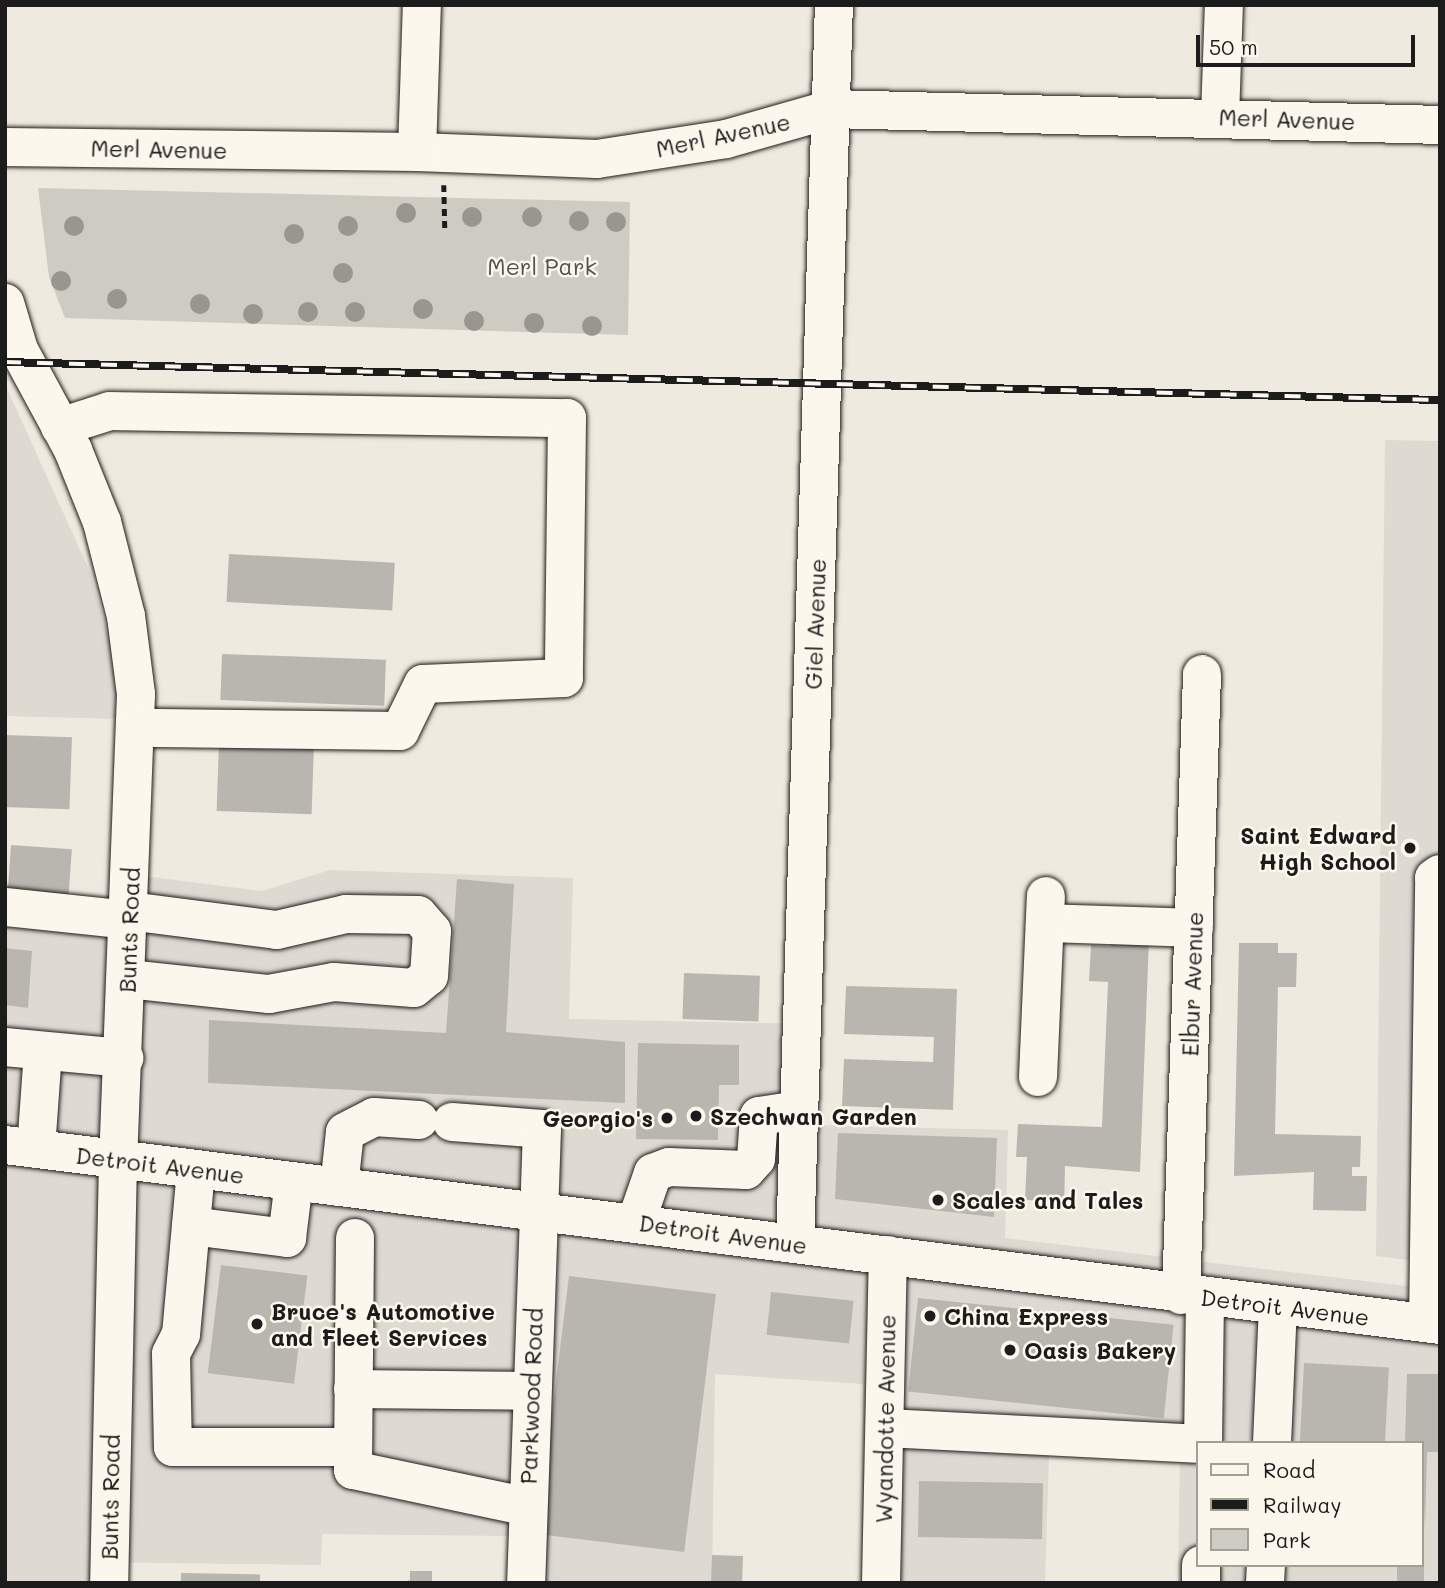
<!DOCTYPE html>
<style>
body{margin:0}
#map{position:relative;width:1445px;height:1588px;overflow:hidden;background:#eeeadf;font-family:Mali,sans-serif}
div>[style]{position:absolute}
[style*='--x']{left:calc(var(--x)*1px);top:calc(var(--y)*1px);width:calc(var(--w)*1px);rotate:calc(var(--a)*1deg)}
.built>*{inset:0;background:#dedad1}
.green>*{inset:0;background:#ceccc2}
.building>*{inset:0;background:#b9b6af;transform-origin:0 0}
.path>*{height:4.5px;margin-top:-2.25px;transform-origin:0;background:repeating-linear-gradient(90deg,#1c1c1c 0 7px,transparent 0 12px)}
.roads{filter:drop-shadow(0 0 2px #1c1c1c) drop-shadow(0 0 2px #1c1c1c)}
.minor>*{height:38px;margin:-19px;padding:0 19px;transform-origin:19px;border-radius:19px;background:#fbf7ec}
.major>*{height:38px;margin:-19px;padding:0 19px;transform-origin:19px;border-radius:19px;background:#fbf7ec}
.rail>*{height:8px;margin-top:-4px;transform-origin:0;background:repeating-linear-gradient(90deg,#fbf7ec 0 16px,#1c1c1c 0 32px);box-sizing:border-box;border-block:2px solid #1c1c1c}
.trees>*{width:20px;height:20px;margin:-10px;border-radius:50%;background:#98968f}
.dots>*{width:19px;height:19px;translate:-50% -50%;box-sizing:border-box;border:4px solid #fbf7ec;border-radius:50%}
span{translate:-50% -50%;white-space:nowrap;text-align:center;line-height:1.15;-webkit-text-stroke:5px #fbf7ec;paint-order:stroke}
.street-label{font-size:23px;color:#1c1c1c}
.park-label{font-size:23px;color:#51514e}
.poi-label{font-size:23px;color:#1c1c1c;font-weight:700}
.right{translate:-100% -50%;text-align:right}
.left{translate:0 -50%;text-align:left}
.frame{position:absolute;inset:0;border:7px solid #1c1c1c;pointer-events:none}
.legend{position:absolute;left:1196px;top:1441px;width:228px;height:126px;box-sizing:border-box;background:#fbf7ec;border:2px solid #a29f99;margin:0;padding:9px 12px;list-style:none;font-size:21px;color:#1c1c1c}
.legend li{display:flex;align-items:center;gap:14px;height:35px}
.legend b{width:35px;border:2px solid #a29f99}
.scale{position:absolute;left:1196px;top:35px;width:219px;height:32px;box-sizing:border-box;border:4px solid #1c1c1c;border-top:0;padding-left:9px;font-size:21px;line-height:24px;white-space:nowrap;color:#1c1c1c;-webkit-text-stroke:5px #fbf7ec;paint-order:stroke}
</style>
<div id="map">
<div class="built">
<div style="clip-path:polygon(5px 384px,90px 572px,115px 657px,122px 719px,5px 716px)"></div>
<div style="clip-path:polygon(1385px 440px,1440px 441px,1440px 1264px,1376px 1256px)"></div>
<div style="clip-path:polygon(evenodd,330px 870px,573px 878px,569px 1019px,810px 1024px,810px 1125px,1008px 1130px,1005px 1238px,1440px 1290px,1440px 1583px,1178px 1583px,1180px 1454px,1049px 1453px,1045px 1583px,861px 1583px,863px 1384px,715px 1374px,712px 1583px,507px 1583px,508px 1536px,322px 1534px,321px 1565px,92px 1562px,92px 1583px,5px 1583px,5px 924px,73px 933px,136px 875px,262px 891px,330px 870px,1198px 1443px,1422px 1443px,1422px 1565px,1198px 1565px,1198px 1443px)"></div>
</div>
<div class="green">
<div style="clip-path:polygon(38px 188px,630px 202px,628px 335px,65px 318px,49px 277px)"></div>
</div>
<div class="building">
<div style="left:229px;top:554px;width:166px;height:48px;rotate:3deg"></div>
<div style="left:222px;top:654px;width:164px;height:46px;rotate:2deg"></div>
<div style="left:5px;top:735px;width:67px;height:72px;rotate:2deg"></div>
<div style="left:219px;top:743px;width:95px;height:68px;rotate:2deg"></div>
<div style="left:11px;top:845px;width:61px;height:46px;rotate:4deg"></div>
<div style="clip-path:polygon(457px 879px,514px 884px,506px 1032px,625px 1042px,625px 1103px,208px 1083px,209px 1020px,446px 1033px)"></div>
<div style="clip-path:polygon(1110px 937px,1149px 939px,1140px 1172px,1065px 1166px,1064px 1209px,1048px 1208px,1048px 1201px,1025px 1200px,1027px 1157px,1016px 1157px,1018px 1124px,1102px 1127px,1108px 982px,1089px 981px,1091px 945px,1110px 946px)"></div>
<div style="clip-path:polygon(1239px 943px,1278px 943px,1278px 953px,1297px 953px,1296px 987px,1278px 987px,1275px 1134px,1361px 1136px,1360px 1167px,1352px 1167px,1352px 1176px,1367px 1176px,1366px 1211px,1313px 1210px,1314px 1172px,1234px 1176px)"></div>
<div style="clip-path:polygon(5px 948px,32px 951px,28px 1008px,5px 1005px)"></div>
<div style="left:684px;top:973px;width:76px;height:46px;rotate:2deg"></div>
<div style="clip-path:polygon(846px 986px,957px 989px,953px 1110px,842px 1106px,844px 1059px,933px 1062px,934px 1037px,844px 1034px)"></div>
<div style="clip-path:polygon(638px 1043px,739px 1045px,739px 1085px,719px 1085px,718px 1140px,636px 1139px)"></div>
<div style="clip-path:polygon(838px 1133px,997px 1138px,994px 1217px,835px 1199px)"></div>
<div style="left:221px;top:1265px;width:87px;height:109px;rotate:7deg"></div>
<div style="left:569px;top:1276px;width:148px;height:260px;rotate:7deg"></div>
<div style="left:771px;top:1292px;width:83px;height:43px;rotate:6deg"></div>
<div style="left:918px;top:1298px;width:257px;height:94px;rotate:6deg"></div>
<div style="left:1304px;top:1363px;width:85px;height:80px;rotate:3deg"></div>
<div style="clip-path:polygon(1407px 1374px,1440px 1374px,1440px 1452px,1427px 1452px,1425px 1531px,1422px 1443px,1405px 1443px)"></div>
<div style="left:919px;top:1481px;width:124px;height:56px;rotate:1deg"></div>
<div style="left:712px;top:1555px;width:31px;height:28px;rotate:2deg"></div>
<div style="left:1397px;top:1565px;width:27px;height:18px"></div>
<div style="clip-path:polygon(410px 1571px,432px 1571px,432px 1583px,401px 1583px,410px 1580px)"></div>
<div style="left:181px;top:1573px;width:79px;height:10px;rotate:1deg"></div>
</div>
<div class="path">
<div style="--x:444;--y:185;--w:43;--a:88.7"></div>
</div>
<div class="roads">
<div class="minor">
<div style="--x:1220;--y:117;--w:112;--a:-88"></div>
<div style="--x:5;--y:147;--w:412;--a:0.7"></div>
<div style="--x:417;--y:152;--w:180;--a:2.2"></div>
<div style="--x:597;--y:159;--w:131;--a:-8.8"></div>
<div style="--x:726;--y:139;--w:109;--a:-15.9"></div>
<div style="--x:831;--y:109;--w:609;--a:1.5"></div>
<div style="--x:417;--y:152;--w:147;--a:-88.1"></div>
<div style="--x:5;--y:303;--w:49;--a:73.4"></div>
<div style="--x:19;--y:350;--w:114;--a:61.6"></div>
<div style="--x:73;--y:450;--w:78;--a:68.1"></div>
<div style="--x:102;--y:522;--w:97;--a:75.7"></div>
<div style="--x:126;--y:616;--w:79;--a:82.7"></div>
<div style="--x:136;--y:694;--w:467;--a:92.2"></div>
<div style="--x:118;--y:1161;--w:422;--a:91.2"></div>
<div style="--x:60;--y:427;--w:52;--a:-17.7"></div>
<div style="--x:110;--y:411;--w:457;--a:0.9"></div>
<div style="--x:567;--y:418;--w:260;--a:90.7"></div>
<div style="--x:564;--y:678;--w:141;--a:177.6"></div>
<div style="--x:423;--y:684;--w:52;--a:116.1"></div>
<div style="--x:400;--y:731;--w:263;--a:-179.3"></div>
<div style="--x:5;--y:907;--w:124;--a:6"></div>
<div style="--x:1045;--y:923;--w:149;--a:1.9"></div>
<div style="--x:128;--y:979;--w:142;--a:6.1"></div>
<div style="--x:269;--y:994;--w:66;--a:-10.5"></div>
<div style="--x:334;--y:982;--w:80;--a:4.3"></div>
<div style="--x:414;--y:988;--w:19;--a:-39"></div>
<div style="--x:429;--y:976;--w:45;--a:-86.2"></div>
<div style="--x:432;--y:931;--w:21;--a:-131"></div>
<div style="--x:418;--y:915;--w:72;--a:-179.2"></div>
<div style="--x:346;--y:914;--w:71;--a:166.9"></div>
<div style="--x:277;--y:930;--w:150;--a:-172.7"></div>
<div style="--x:5;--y:1047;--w:120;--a:5.3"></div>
<div style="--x:1038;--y:1077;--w:181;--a:-87.5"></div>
<div style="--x:452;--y:1122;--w:90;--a:4.4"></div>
<div style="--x:542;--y:1129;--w:454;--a:92"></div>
<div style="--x:36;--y:1149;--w:98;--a:-85.9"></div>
<div style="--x:196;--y:1170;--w:165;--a:95.2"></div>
<div style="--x:181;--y:1334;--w:22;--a:117"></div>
<div style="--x:171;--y:1354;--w:93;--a:88.8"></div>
<div style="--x:173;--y:1447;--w:180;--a:0"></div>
<div style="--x:339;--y:1187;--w:55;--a:-83.8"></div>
<div style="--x:345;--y:1132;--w:33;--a:-27"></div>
<div style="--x:374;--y:1117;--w:45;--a:3.8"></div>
<div style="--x:636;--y:1222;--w:52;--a:-70.9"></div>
<div style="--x:653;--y:1173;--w:17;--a:-21"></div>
<div style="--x:669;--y:1167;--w:77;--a:2.2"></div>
<div style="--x:746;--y:1170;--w:15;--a:-48"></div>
<div style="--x:756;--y:1159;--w:43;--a:-86"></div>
<div style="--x:759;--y:1116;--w:40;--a:-8.5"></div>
<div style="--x:191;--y:1226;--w:97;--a:7.1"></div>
<div style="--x:287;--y:1238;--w:57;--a:-83"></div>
<div style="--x:355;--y:1238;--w:232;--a:90.5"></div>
<div style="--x:353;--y:1470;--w:179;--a:11.9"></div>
<div style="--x:795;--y:1244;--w:1240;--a:-88.2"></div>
<div style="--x:1181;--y:1295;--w:621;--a:-88.06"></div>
<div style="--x:1428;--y:1323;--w:445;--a:-89.2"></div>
<div style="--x:1434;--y:878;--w:7;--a:-34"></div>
<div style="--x:353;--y:1389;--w:179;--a:0.6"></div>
<div style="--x:885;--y:1428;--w:313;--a:2.9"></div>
<div style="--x:1203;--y:1443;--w:145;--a:-89.2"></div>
<div style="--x:1272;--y:1443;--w:137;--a:-87.5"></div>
<div style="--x:881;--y:1583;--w:328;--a:-88.8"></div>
<div style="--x:1201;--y:1583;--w:18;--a:-90"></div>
<div style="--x:1265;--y:1583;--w:18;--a:-87"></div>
</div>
<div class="major">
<div style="--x:5;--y:1145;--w:1446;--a:7.15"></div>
</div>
</div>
<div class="rail">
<div style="--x:5;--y:362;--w:1436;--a:1.52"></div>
</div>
<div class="trees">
<div style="left:406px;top:213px"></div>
<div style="left:472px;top:217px"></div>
<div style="left:532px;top:217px"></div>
<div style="left:579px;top:221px"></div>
<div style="left:616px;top:222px"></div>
<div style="left:74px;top:226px"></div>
<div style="left:348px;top:226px"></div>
<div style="left:294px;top:234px"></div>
<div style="left:343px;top:273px"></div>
<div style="left:61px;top:281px"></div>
<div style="left:117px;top:299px"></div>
<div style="left:200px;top:304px"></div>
<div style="left:423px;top:309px"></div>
<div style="left:308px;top:312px"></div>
<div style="left:355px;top:312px"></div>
<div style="left:253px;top:314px"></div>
<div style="left:474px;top:321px"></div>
<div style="left:534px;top:323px"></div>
<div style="left:592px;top:326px"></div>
</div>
<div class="dots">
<div style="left:1410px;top:848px;background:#1c1c1c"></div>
<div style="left:696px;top:1116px;background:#1c1c1c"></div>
<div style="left:667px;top:1118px;background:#1c1c1c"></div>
<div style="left:938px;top:1200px;background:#1c1c1c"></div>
<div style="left:930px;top:1316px;background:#1c1c1c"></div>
<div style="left:257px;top:1324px;background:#1c1c1c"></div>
<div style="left:1010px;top:1350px;background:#1c1c1c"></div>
</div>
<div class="street-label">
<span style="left:1287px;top:119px;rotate:2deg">Merl Avenue</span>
<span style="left:723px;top:135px;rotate:-12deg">Merl Avenue</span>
<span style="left:159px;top:149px;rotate:1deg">Merl Avenue</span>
<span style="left:815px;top:624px;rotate:-88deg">Giel Avenue</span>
<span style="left:129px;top:930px;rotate:-88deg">Bunts Road</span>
<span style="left:1192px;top:984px;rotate:-88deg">Elbur Avenue</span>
<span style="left:160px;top:1165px;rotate:7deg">Detroit Avenue</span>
<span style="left:723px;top:1234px;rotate:8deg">Detroit Avenue</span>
<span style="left:1285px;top:1307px;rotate:7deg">Detroit Avenue</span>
<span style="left:531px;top:1396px;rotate:-88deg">Parkwood Road</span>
<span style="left:885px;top:1419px;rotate:-89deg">Wyandotte Avenue</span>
<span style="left:110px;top:1497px;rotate:-89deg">Bunts Road</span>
</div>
<div class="park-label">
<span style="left:542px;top:266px">Merl Park</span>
</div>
<div class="poi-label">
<span class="right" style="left:1396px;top:848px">Saint Edward<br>High School</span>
<span class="left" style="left:710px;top:1116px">Szechwan Garden</span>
<span class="right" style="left:653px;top:1118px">Georgio's</span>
<span class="left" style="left:952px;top:1200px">Scales and Tales</span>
<span class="left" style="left:271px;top:1324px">Bruce's Automotive<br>and Fleet Services</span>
<span class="left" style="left:944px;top:1316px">China Express</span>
<span class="left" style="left:1024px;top:1350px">Oasis Bakery</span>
</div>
<div class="frame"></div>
<ul class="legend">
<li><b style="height:9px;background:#fbf7ec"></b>Road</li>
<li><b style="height:9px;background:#1c1c1c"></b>Railway</li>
<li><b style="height:19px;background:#ceccc2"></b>Park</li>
</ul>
<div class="scale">50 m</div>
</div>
